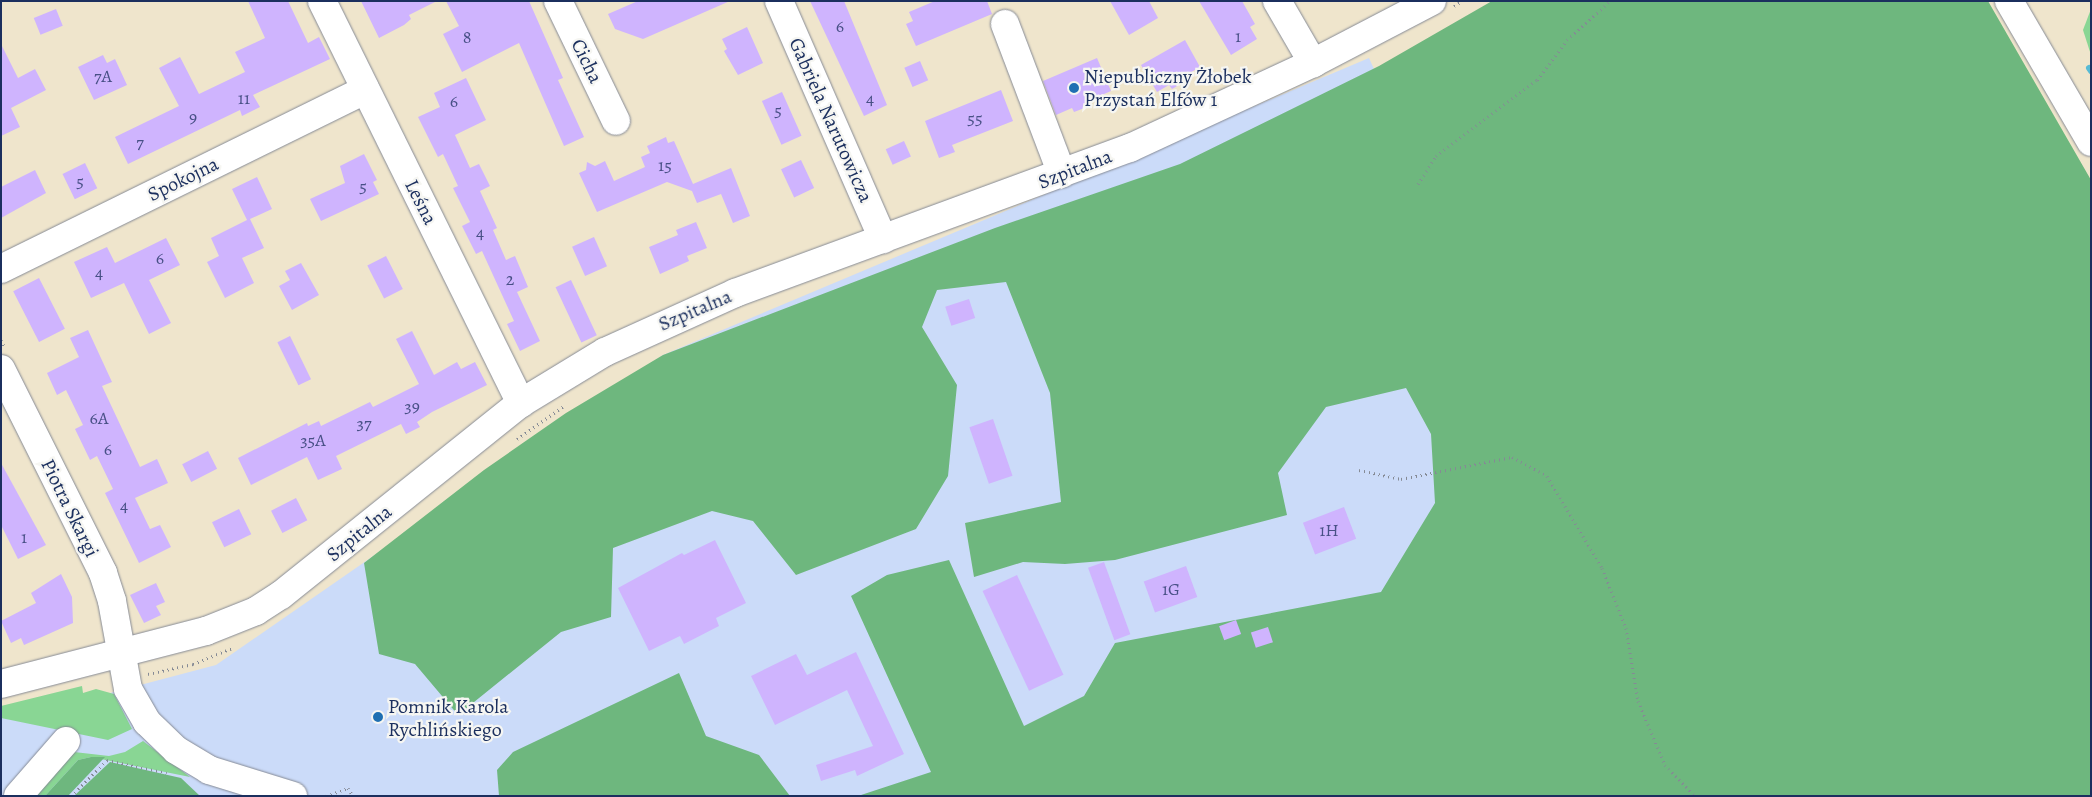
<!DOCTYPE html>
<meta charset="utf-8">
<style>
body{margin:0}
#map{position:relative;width:2092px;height:797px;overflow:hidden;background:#efe5cc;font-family:Alegreya,serif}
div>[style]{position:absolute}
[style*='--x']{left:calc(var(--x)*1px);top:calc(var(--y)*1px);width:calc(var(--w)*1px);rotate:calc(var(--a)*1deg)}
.built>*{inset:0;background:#cbdbf9}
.green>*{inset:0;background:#89d694}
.forest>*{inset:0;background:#6eb77e}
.stream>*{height:6px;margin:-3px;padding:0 3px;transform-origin:3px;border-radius:3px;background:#57bbd5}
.building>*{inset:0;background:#cfb4fe;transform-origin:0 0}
.path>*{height:3px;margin-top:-1.5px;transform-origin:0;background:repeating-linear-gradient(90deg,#858a95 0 1px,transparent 0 5px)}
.roads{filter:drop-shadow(0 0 1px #858a95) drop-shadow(0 0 1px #858a95)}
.minor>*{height:28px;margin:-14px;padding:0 14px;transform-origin:14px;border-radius:14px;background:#fff}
.dots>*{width:14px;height:14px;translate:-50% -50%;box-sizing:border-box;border:2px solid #f6f6f2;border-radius:50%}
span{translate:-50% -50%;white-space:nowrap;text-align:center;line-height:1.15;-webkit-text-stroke:4.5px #f6f6f2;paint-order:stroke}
.number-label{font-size:18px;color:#485086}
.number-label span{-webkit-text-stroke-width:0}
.street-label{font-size:20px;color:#1b2f5e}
.poi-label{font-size:20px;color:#1b2f5e}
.left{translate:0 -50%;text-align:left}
.frame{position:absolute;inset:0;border:2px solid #1b2f5e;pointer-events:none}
</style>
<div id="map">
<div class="built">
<div style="clip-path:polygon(1369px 58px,1626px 628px,1144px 796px,1px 796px,1px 710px,110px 693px,216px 665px,663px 355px)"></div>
</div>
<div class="green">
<div style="clip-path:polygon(2091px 9px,2091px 55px,2083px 30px)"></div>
<div style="clip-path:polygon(82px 686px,83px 693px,96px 689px,114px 694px,132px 729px,108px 740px,1px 718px,1px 706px)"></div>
<div style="clip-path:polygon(143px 741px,190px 777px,91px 757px,78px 760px,45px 796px,27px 796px,74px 752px,109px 756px,125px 752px)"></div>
</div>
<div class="forest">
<div style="clip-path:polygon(1492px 1px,1988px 1px,2091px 180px,2091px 796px,858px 796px,931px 772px,851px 596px,887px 575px,949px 560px,1024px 726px,1084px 696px,1115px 643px,1381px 592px,1435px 503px,1431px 434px,1406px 388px,1326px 407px,1278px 473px,1287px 515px,1115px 560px,1065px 564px,1023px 562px,974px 577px,965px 523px,1061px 502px,1050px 393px,1006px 282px,937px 290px,922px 327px,957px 385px,948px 476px,916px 529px,796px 575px,753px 521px,712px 511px,613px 548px,611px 617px,561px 632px,458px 715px,415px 664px,379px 654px,364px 563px,484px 470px,566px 413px,663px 355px,995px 228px,1180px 164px,1379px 66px)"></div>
<div style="clip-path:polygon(679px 673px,706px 736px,759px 755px,790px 796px,499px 796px,497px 770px,513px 752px)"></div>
<div style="clip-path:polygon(91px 757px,105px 757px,68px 796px,45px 796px,78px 760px)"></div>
<div style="clip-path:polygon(110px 762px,181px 778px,200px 796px,74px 796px)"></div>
</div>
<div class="stream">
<div style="--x:2089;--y:68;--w:4;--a:56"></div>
</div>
<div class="building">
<div style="clip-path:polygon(248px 1px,288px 1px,308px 43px,319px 37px,330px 59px,253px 95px,260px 107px,242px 116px,240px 110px,128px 164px,115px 137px,179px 106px,159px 68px,180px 57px,199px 94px,245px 72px,235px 52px,265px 38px)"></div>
<div style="clip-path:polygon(361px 1px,437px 1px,409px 15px,411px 19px,404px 25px,379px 38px)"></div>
<div style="clip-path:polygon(446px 1px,529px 1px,563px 78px,558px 80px,584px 137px,564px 146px,519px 43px,462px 72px,443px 34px,459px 26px)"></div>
<div style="clip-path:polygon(638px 1px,730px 1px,643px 39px,615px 29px,608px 14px)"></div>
<div style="clip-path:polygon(810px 1px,844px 1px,887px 105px,864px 116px)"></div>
<div style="clip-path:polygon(935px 1px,987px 1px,992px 14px,916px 46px,906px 24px,913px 21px,909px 12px)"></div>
<div style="clip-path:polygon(1110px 1px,1149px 1px,1158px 18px,1129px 35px)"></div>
<div style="clip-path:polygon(1199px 1px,1242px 1px,1255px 24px,1250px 27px,1257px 39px,1231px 55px)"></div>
<div style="left:56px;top:9px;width:18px;height:24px;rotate:68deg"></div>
<div style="clip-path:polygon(747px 27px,763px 63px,738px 75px,724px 51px,727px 49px,722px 39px)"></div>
<div style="clip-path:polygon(1185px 40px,1200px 67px,1188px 74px,1190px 79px,1172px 89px,1169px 85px,1157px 92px,1141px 65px)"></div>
<div style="clip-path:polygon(1px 44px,18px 78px,35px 69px,46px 90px,11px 108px,20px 127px,1px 136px)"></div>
<div style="clip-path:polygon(103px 55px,107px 63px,115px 59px,127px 85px,94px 100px,78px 67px)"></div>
<div style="clip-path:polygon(1097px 58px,1111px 91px,1088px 101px,1090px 106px,1074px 112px,1072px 108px,1056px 115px,1043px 81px)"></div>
<div style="left:920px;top:61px;width:21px;height:17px;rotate:67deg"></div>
<div style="clip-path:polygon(466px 78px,486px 120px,455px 135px,470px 168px,479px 164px,490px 186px,480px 191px,497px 228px,493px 230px,506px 260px,515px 256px,528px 287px,517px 292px,540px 341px,520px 351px,507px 324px,514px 321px,482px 251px,476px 254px,462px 226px,470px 222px,453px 188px,458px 186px,443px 154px,438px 157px,418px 117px,440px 107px,434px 93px)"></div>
<div style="clip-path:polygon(1001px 90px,1013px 121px,952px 145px,955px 152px,939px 158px,925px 121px)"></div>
<div style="left:782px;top:92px;width:48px;height:22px;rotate:66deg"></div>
<div style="clip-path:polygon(666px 137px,668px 143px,674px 141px,693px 184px,731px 168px,750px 216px,733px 223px,721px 194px,697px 203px,692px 191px,667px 182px,597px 212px,579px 173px,586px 170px,587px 162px,595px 166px,605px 161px,614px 181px,645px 167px,641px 157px,650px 153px,647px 146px)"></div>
<div style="left:904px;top:141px;width:17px;height:20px;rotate:66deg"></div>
<div style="clip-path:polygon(364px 154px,377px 180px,373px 182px,379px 194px,321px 221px,310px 199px,345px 183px,340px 166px)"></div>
<div style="left:801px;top:160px;width:31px;height:22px;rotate:65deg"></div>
<div style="left:85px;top:163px;width:28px;height:25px;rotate:64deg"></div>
<div style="clip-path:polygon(35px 170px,46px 193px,1px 218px,1px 187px)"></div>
<div style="clip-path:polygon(257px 177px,272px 209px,250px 219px,264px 248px,242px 258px,254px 283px,225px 298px,207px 262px,219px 256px,211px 238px,247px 220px,232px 189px)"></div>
<div style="clip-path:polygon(696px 222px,707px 248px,687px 256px,689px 261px,660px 274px,649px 247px,678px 235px,676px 230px)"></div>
<div style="left:594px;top:237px;width:32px;height:24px;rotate:66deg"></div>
<div style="clip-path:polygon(166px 238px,180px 265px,149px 280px,171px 323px,149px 334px,124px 283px,91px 298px,74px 262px,107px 247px,115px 263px)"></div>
<div style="left:386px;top:256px;width:37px;height:21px;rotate:63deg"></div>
<div style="clip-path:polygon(301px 263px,319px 295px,292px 310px,279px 286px,290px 280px,285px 271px)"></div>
<div style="left:39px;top:278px;width:57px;height:29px;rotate:63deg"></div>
<div style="left:571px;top:280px;width:61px;height:17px;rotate:65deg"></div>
<div style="left:969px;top:299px;width:20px;height:25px;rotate:72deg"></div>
<div style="clip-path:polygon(88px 330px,112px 382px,102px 386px,140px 467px,157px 459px,168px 483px,135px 498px,150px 529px,160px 525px,171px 547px,139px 563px,105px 493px,113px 489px,97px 456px,90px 460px,75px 429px,83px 425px,66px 390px,57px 395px,47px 373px,79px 357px,70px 338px)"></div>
<div style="clip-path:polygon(412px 331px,434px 375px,457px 362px,461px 369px,475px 362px,487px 385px,432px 412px,417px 422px,420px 427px,406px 434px,401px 424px,336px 456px,342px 469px,318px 480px,307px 457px,251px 485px,238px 458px,307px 423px,308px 426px,319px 421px,321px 426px,370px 402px,373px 407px,419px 384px,396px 339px)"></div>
<div style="left:290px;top:336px;width:48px;height:14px;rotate:64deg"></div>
<div style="left:993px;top:419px;width:60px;height:25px;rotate:71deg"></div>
<div style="left:208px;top:451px;width:20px;height:29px;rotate:63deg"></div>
<div style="clip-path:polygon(1px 463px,46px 545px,18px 559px,1px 525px)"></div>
<div style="left:296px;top:498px;width:25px;height:28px;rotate:63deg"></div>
<div style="left:1344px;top:507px;width:34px;height:44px;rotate:69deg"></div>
<div style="left:239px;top:509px;width:28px;height:30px;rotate:64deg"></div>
<div style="clip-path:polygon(715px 540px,746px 603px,716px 618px,719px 626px,684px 644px,680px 636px,649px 651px,618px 588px,682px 553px,684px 555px)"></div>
<div style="left:1104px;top:562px;width:77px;height:17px;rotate:70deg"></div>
<div style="left:1186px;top:566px;width:33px;height:45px;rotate:70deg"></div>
<div style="clip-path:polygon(61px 574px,72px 597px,73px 623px,24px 645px,21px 638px,11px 643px,1px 621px,36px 603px,31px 593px)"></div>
<div style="left:1017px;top:575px;width:110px;height:38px;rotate:65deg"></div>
<div style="clip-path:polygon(156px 583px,165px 602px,156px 606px,161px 615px,144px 623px,130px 595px)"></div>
<div style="left:1236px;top:620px;width:15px;height:18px;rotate:70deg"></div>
<div style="left:1268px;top:627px;width:16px;height:18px;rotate:72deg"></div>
<div style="clip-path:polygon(856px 652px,904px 754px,857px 776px,855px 770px,821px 781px,816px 765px,873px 746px,847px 690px,775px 725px,751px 676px,796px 654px,807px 675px)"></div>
</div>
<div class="path">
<div style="--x:1454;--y:6;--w:9;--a:-32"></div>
<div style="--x:1418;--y:184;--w:33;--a:-57"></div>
<div style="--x:1436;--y:156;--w:126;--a:-37"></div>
<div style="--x:1537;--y:80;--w:50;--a:-53.1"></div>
<div style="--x:1567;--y:40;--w:58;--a:-42.2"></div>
<div style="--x:1;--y:340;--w:9;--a:63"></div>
<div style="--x:517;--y:439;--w:59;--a:-35.3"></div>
<div style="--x:1359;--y:470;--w:43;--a:12.1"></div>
<div style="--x:1401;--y:479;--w:113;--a:-11.2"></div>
<div style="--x:1512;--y:457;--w:40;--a:28"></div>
<div style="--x:1547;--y:476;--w:107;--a:59.1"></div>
<div style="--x:1602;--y:568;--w:65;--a:68.2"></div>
<div style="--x:1626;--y:628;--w:74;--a:80.7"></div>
<div style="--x:1638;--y:701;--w:69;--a:67.1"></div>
<div style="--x:1665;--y:765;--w:43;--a:45.9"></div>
<div style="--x:148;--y:674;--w:46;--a:-12.5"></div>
<div style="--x:193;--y:664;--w:42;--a:-22.3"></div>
<div style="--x:71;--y:796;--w:51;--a:-45"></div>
<div style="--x:107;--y:760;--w:61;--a:12.2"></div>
<div style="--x:326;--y:796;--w:23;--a:-20"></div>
<div style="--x:348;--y:788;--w:9;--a:58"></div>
</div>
<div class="roads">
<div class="minor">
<div style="--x:322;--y:1;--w:449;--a:63.7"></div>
<div style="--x:558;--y:1;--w:133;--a:64.2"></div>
<div style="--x:779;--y:1;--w:260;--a:66.4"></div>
<div style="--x:1277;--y:1;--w:72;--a:59.9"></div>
<div style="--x:2009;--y:1;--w:163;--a:59.8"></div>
<div style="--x:1005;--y:24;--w:160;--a:69.2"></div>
<div style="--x:1;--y:269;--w:406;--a:-26.2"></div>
<div style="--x:1;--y:369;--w:228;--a:63.4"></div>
<div style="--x:103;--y:573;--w:29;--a:72"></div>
<div style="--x:112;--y:601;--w:89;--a:79.7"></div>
<div style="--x:128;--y:689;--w:38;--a:60"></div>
<div style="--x:147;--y:722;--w:40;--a:44"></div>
<div style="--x:176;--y:750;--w:39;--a:31"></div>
<div style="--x:209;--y:770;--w:88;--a:17.2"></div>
<div style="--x:1;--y:684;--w:212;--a:-14.5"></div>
<div style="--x:206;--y:631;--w:54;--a:-21.8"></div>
<div style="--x:256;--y:611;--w:30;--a:-33"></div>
<div style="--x:281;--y:595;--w:307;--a:-38.7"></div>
<div style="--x:521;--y:403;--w:98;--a:-31.3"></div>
<div style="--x:605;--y:352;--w:143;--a:-24.4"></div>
<div style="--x:735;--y:293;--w:421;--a:-20.2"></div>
<div style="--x:1130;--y:148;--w:202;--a:-24.9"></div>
<div style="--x:1313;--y:63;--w:134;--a:-27.5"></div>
<div style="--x:18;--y:796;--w:73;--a:-48.9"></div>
</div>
</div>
<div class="dots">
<div style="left:1074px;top:88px;background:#1f6fb2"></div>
<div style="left:378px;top:717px;background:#1f6fb2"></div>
</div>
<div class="number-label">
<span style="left:840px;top:26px">6</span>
<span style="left:1238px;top:36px">1</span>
<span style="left:467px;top:37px">8</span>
<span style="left:103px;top:76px">7A</span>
<span style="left:244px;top:98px">11</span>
<span style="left:870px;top:98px">4</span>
<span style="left:454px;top:101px">6</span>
<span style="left:778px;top:110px">5</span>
<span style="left:193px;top:117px">9</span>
<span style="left:975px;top:118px">55</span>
<span style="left:140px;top:142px">7</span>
<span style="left:665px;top:165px">15</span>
<span style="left:80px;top:181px">5</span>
<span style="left:363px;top:186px">5</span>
<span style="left:480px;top:232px">4</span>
<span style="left:160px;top:258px">6</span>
<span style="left:99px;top:272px">4</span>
<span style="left:510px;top:279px">2</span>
<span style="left:412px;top:406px">39</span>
<span style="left:99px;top:418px">6A</span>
<span style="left:364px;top:423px">37</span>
<span style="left:313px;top:440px">35A</span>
<span style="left:108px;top:449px">6</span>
<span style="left:124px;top:505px">4</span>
<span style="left:1329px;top:530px">1H</span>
<span style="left:24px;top:537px">1</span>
<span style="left:1171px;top:589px">1G</span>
</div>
<div class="street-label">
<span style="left:587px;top:61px;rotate:64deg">Cicha</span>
<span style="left:831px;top:120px;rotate:66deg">Gabriela Narutowicza</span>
<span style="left:1075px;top:169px;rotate:-21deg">Szpitalna</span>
<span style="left:183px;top:179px;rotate:-26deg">Spokojna</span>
<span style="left:421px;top:202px;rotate:63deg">Leśna</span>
<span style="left:695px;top:310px;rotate:-23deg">Szpitalna</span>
<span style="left:70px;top:508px;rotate:64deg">Piotra Skargi</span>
<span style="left:359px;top:533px;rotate:-39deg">Szpitalna</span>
</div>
<div class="poi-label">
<span class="left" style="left:1084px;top:88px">Niepubliczny Żłobek<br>Przystań Elfów 1</span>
<span class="left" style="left:388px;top:718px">Pomnik Karola<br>Rychlińskiego</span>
</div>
<div class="frame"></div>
</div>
